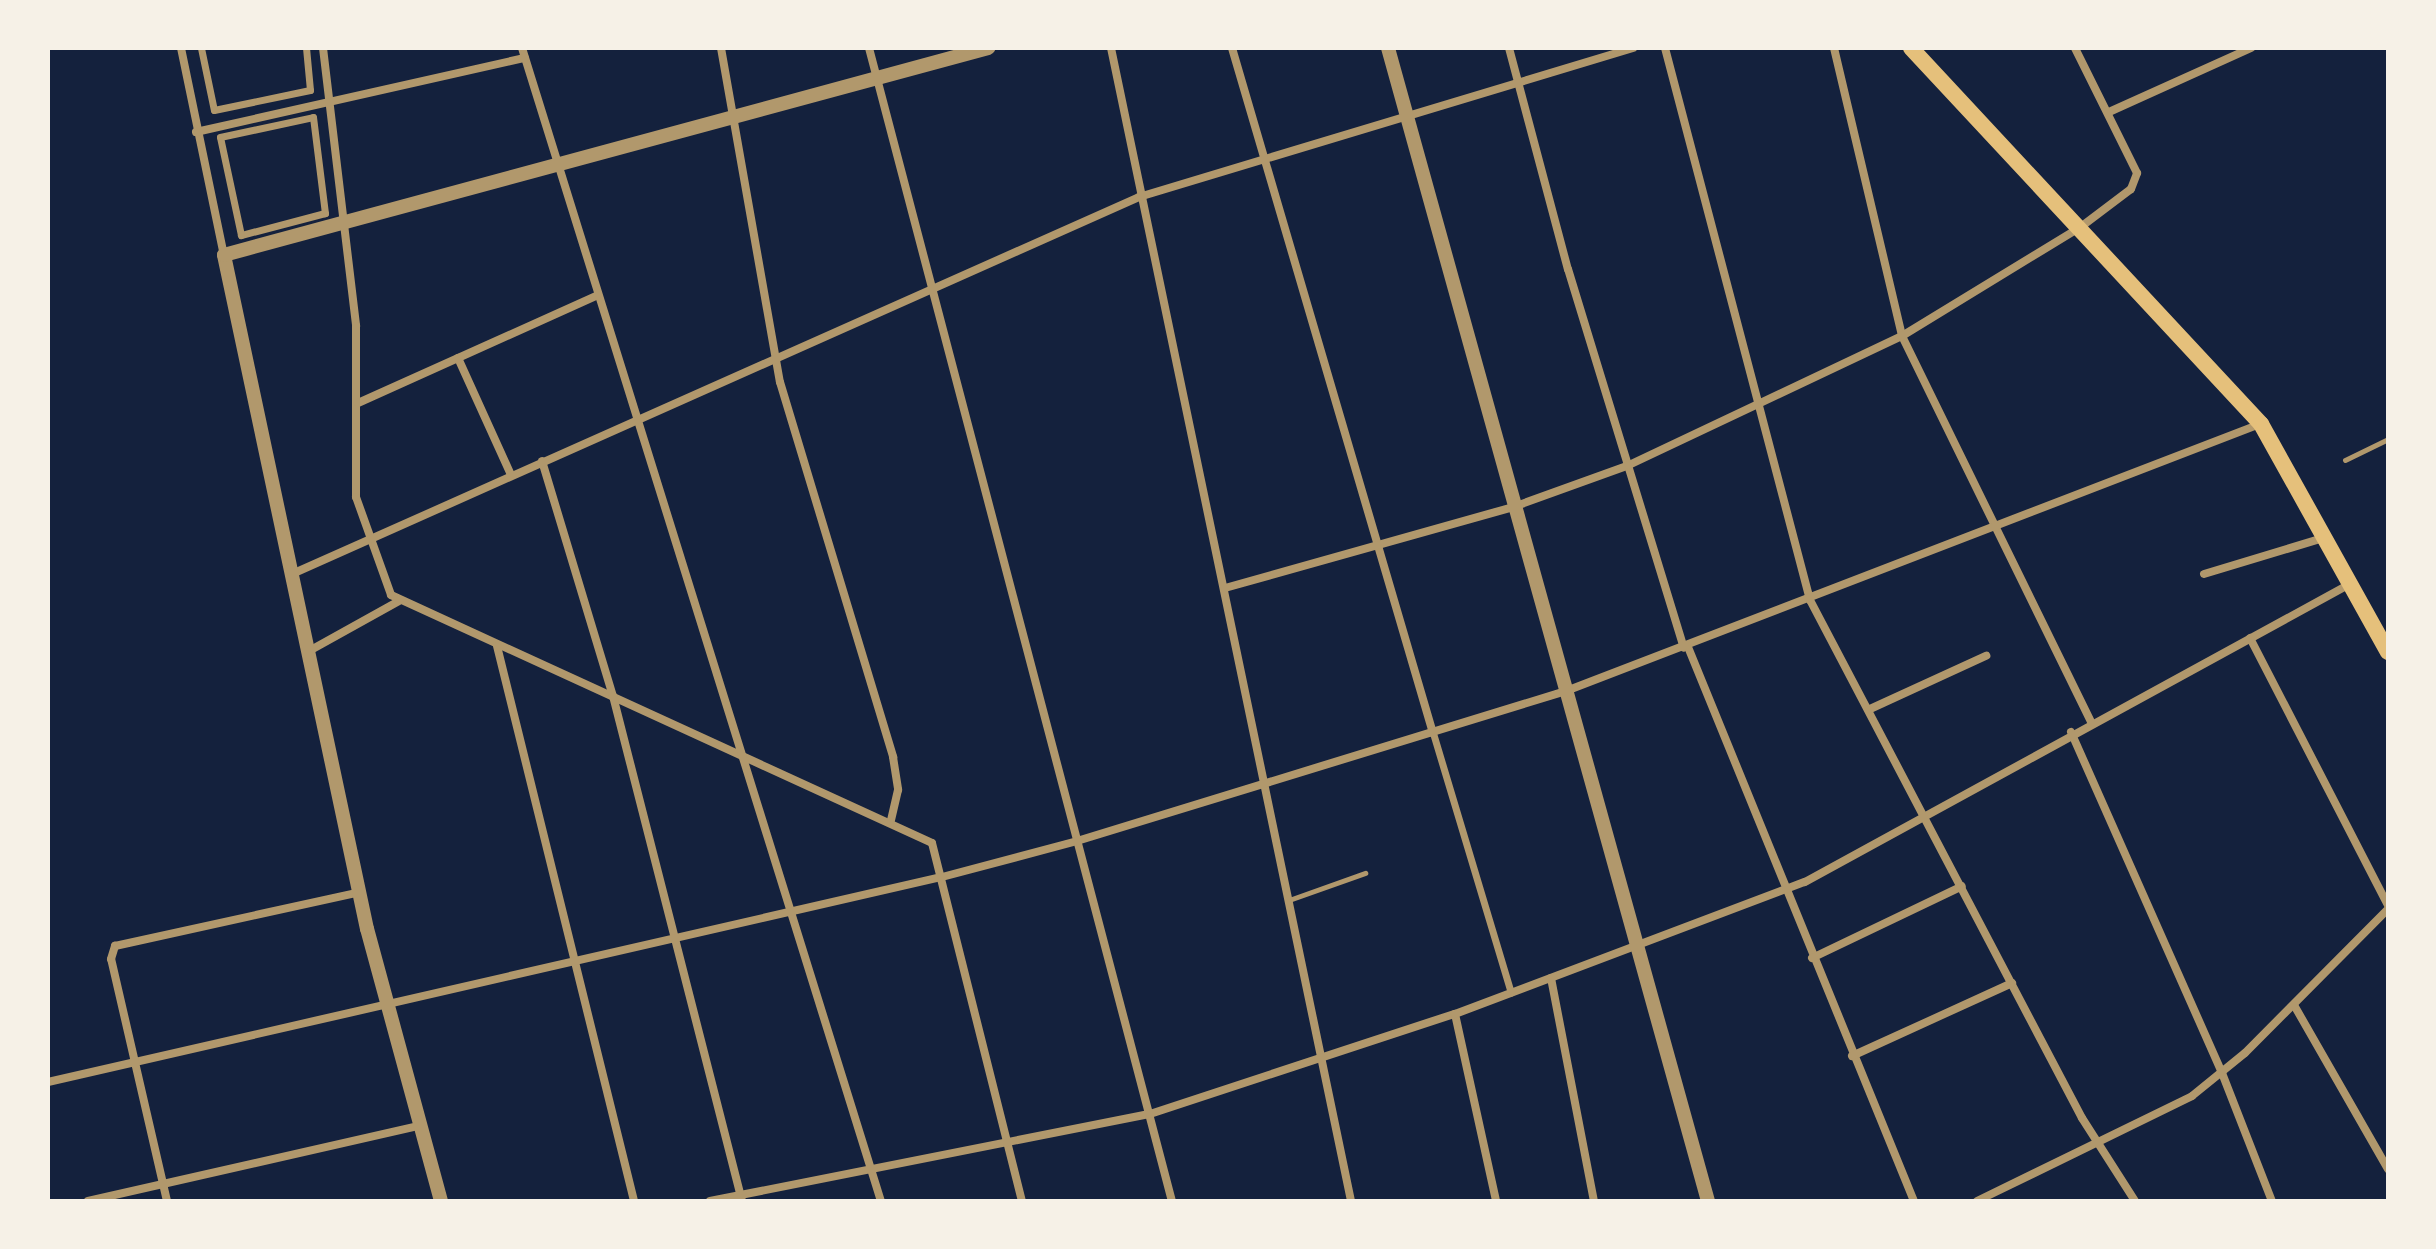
<!DOCTYPE html>
<style>
body{margin:0}
#map{position:relative;width:2436px;height:1249px;overflow:hidden;background:#14213d;font-family:"Libre Baskerville",serif}
div>[style]{position:absolute}
[style*='--x']{left:calc(var(--x)*1px);top:calc(var(--y)*1px);width:calc(var(--w)*1px);rotate:calc(var(--a)*1deg)}
.service>*{height:5px;margin:-2.5px;padding:0 2.5px;transform-origin:2.5px;border-radius:2.5px;background:#b1986c}
.pedestrian>*{height:7px;margin:-3.5px;padding:0 3.5px;transform-origin:3.5px;border-radius:3.5px;background:#b1986c}
.minor>*{height:8px;margin:-4px;padding:0 4px;transform-origin:4px;border-radius:4px;background:#b1986c}
.tertiary>*{height:14px;margin:-7px;padding:0 7px;transform-origin:7px;border-radius:7px;background:#b1986c}
.secondary>*{height:16px;margin:-8px;padding:0 8px;transform-origin:8px;border-radius:8px;background:#e5c07b}
span{translate:-50% -50%;white-space:nowrap;text-align:center;line-height:1.15;-webkit-text-stroke:7px #f6f1e7;paint-order:stroke}
.frame{position:absolute;inset:0;border:50px solid #f6f1e7;pointer-events:none}
</style>
<div id="map">
<div class="service">
<div style="--x:2345;--y:460;--w:48;--a:-26"></div>
<div style="--x:1289;--y:900;--w:81;--a:-19.6"></div>
</div>
<div class="pedestrian">
<div style="--x:201;--y:48;--w:63;--a:78.2"></div>
<div style="--x:214;--y:110;--w:98;--a:-11.8"></div>
<div style="--x:310;--y:90;--w:42;--a:-95.4"></div>
<div style="--x:313;--y:117;--w:97;--a:82.9"></div>
<div style="--x:325;--y:213;--w:87;--a:165.3"></div>
<div style="--x:241;--y:235;--w:100;--a:-102.1"></div>
<div style="--x:220;--y:137;--w:95;--a:-12.1"></div>
<div style="--x:1433;--y:733;--w:271;--a:73.3"></div>
</div>
<div class="minor">
<div style="--x:181;--y:48;--w:211;--a:78.3"></div>
<div style="--x:323;--y:48;--w:280;--a:83.2"></div>
<div style="--x:356;--y:326;--w:171;--a:90"></div>
<div style="--x:356;--y:497;--w:104;--a:70.3"></div>
<div style="--x:391;--y:595;--w:595;--a:24.63"></div>
<div style="--x:932;--y:843;--w:369;--a:75.9"></div>
<div style="--x:522;--y:48;--w:1208;--a:72.71"></div>
<div style="--x:721;--y:48;--w:339;--a:80"></div>
<div style="--x:780;--y:382;--w:392;--a:73.2"></div>
<div style="--x:893;--y:757;--w:33;--a:81"></div>
<div style="--x:898;--y:790;--w:31;--a:103"></div>
<div style="--x:869;--y:48;--w:1192;--a:75.28"></div>
<div style="--x:1111;--y:48;--w:1178;--a:78.24"></div>
<div style="--x:1232;--y:48;--w:714;--a:73.65"></div>
<div style="--x:1509;--y:48;--w:229;--a:75.1"></div>
<div style="--x:1568;--y:269;--w:396;--a:73"></div>
<div style="--x:1665;--y:48;--w:571;--a:75.28"></div>
<div style="--x:1810;--y:600;--w:585;--a:62.3"></div>
<div style="--x:2082;--y:1118;--w:98;--a:57.4"></div>
<div style="--x:1834;--y:48;--w:296;--a:76.7"></div>
<div style="--x:1902;--y:336;--w:431;--a:63.9"></div>
<div style="--x:2109;--y:112;--w:156;--a:-24.3"></div>
<div style="--x:196;--y:132;--w:337;--a:-12.7"></div>
<div style="--x:458;--y:358;--w:128;--a:65.6"></div>
<div style="--x:358;--y:403;--w:263;--a:-24.2"></div>
<div style="--x:542;--y:461;--w:245;--a:73.2"></div>
<div style="--x:613;--y:696;--w:521;--a:75.67"></div>
<div style="--x:292;--y:574;--w:927;--a:-23.99"></div>
<div style="--x:1139;--y:197;--w:516;--a:-16.78"></div>
<div style="--x:2204;--y:574;--w:124;--a:-16.8"></div>
<div style="--x:1225;--y:588;--w:302;--a:-15.7"></div>
<div style="--x:1516;--y:506;--w:120;--a:-19.9"></div>
<div style="--x:1629;--y:465;--w:302;--a:-25.3"></div>
<div style="--x:1902;--y:336;--w:211;--a:-31.4"></div>
<div style="--x:2082;--y:226;--w:61;--a:-37.1"></div>
<div style="--x:2131;--y:189;--w:17;--a:-69"></div>
<div style="--x:2137;--y:173;--w:140;--a:-116.4"></div>
<div style="--x:2250;--y:638;--w:301;--a:62.7"></div>
<div style="--x:497;--y:646;--w:572;--a:76.13"></div>
<div style="--x:1688;--y:647;--w:598;--a:67.81"></div>
<div style="--x:309;--y:651;--w:103;--a:-29.1"></div>
<div style="--x:1870;--y:709;--w:128;--a:-24.6"></div>
<div style="--x:2071;--y:732;--w:373;--a:66.1"></div>
<div style="--x:2222;--y:1073;--w:137;--a:68.7"></div>
<div style="--x:1812;--y:958;--w:166;--a:-25.6"></div>
<div style="--x:1551;--y:978;--w:227;--a:79.1"></div>
<div style="--x:2294;--y:1005;--w:189;--a:60.2"></div>
<div style="--x:1455;--y:1014;--w:191;--a:77.6"></div>
<div style="--x:1852;--y:1056;--w:176;--a:-24.5"></div>
<div style="--x:48;--y:1082;--w:917;--a:-12.92"></div>
<div style="--x:942;--y:877;--w:140;--a:-14.9"></div>
<div style="--x:1077;--y:841;--w:511;--a:-17.05"></div>
<div style="--x:1566;--y:691;--w:744;--a:-21.04"></div>
<div style="--x:88;--y:1201;--w:338;--a:-12.8"></div>
<div style="--x:167;--y:1201;--w:248;--a:-103"></div>
<div style="--x:111;--y:959;--w:14;--a:-73"></div>
<div style="--x:115;--y:946;--w:251;--a:-12.4"></div>
<div style="--x:710;--y:1201;--w:449;--a:-11.2"></div>
<div style="--x:1150;--y:1114;--w:321;--a:-18.2"></div>
<div style="--x:1455;--y:1014;--w:374;--a:-20.7"></div>
<div style="--x:1805;--y:882;--w:621;--a:-28.67"></div>
<div style="--x:1977;--y:1201;--w:239;--a:-26"></div>
<div style="--x:2192;--y:1096;--w:68;--a:-39.1"></div>
<div style="--x:2245;--y:1053;--w:203;--a:-45.2"></div>
</div>
<div class="tertiary">
<div style="--x:1388;--y:48;--w:1197;--a:74.49"></div>
<div style="--x:441;--y:1201;--w:282;--a:-105.2"></div>
<div style="--x:367;--y:929;--w:689;--a:-101.98"></div>
<div style="--x:224;--y:255;--w:792;--a:-15.16"></div>
</div>
<div class="secondary">
<div style="--x:1911;--y:48;--w:514;--a:47.05"></div>
<div style="--x:2261;--y:424;--w:261;--a:60.9"></div>
</div>
<div class="frame"></div>
</div>
